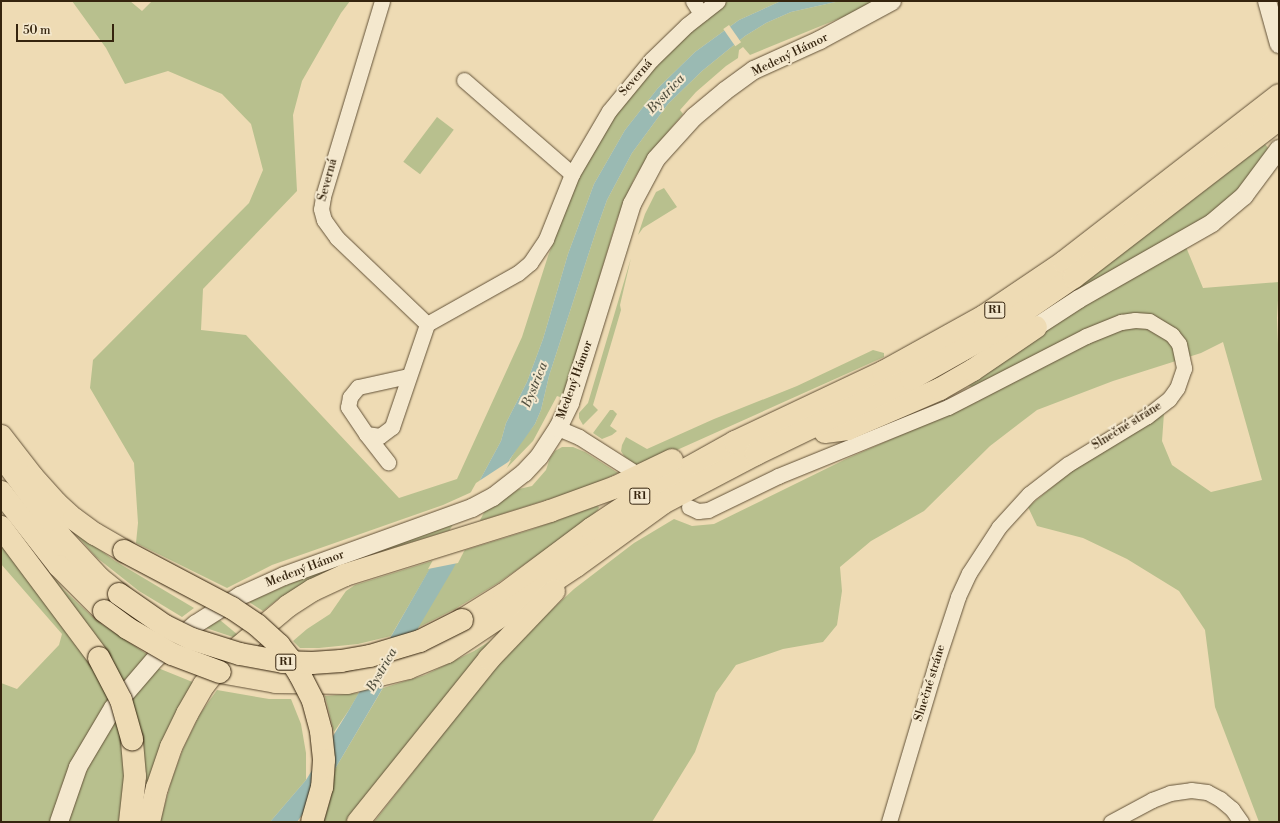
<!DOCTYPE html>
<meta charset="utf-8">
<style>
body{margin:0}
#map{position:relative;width:1280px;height:823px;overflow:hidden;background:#eedbb4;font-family:"Libre Bodoni",serif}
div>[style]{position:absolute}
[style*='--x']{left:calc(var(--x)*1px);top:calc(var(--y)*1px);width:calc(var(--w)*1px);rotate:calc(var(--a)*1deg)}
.green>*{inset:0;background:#b8c08e;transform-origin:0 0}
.water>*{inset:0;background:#9abab3}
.pier>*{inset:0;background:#eedbb4;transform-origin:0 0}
.roads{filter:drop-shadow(0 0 1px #635238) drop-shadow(0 0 1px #635238)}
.minor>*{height:15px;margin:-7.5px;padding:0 7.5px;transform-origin:7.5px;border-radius:7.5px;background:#f4e8ce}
.tertiary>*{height:18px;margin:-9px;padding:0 9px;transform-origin:9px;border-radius:9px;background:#f4e8ce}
.motorway>*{height:22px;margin:-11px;padding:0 11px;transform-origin:11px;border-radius:11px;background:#eedbb4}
.bridges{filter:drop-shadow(0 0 1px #35240e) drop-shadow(0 0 1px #35240e)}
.motorway-bridge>*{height:22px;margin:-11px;padding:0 11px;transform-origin:11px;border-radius:11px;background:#eedbb4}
span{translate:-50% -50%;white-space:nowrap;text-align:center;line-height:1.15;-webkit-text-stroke:4px #f4e8ce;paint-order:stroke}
.shield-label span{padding:1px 3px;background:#f4e8ce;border:1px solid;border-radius:3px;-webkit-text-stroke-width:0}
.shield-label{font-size:11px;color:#35240e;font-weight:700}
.street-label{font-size:12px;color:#35240e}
.water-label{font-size:13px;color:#535140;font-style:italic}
.frame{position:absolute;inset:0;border:2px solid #35240e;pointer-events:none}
.scale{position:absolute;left:16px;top:24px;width:98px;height:18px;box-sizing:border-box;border:2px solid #35240e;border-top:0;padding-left:5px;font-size:12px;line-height:14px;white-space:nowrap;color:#35240e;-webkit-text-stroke:3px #f4e8ce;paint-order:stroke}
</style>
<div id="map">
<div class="green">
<div style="clip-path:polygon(72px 1px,130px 1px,142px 11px,152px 1px,350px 1px,341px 13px,302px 81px,293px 115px,297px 191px,203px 289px,201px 330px,246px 335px,399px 498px,457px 479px,522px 337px,548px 256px,589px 150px,655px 61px,707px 17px,728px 1px,781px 1px,739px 20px,695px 52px,658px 88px,625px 130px,594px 184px,568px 254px,543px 339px,527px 382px,506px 423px,501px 441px,474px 491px,443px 505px,272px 565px,227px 588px,136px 543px,138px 523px,134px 463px,90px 388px,93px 360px,249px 203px,263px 170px,251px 124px,222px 94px,168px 71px,125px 84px,106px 48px)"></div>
<div style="clip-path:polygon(840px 1px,874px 1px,860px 10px,750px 55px,743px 47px,739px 50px,738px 58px,726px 66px,696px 92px,680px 110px,683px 114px,650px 153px,634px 179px,617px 219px,563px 398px,557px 396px,533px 441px,502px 473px,520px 443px,535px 424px,541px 410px,549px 376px,597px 228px,607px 200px,632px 153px,668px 104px,702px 71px,745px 36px,766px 23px,791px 12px)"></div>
<div style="left:437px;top:117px;width:21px;height:56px;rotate:37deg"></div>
<div style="clip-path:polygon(1265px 144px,1268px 148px,1267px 152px,1245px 182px,1216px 212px,950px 376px,1182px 208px)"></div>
<div style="clip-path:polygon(664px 188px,677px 207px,643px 228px,638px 235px,645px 214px,656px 192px)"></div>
<div style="clip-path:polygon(1186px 247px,1203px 288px,1279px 282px,1277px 318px,1279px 371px,1279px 822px,1259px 822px,1215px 707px,1205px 630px,1179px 591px,1127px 559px,1083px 538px,1037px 526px,1028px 507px,1073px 470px,1164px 413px,1162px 441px,1172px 465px,1211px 492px,1262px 480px,1223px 342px,1201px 353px,1113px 381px,1037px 410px,990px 446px,924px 511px,871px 541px,840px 567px,842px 591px,837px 625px,823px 642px,783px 649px,736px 665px,716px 693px,695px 752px,652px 822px,374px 822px,487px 677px,532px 628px,574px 589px,634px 543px,674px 519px,692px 526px,714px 524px,846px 459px,976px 402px,1045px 365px,974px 387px,968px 386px,1030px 344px,1037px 335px,1082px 306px)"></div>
<div style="clip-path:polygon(631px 258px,620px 305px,621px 310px,593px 405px,598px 410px,583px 425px,579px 418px,579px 413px,588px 403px)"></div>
<div style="clip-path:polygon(873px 350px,884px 353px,884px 357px,639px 467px,624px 456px,621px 451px,622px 445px,626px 437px,647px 449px,714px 419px,797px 386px)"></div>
<div style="clip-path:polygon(610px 410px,613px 410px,617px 414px,610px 426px,617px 431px,612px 435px,602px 439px,593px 433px)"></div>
<div style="clip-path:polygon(562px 447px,573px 447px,585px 452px,618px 473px,588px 487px,345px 563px,278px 599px,263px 611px,249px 602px,314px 573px,407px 541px,474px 516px,494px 506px,519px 489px,532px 486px,546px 470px,550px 458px,555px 451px)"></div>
<div style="clip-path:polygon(597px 506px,599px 507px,598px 510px,586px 521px,498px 583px,455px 609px,417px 628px,462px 551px,530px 530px)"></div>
<div style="clip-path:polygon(66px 523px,81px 536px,115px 561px,194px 608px,182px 617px,139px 591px,96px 557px)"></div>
<div style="clip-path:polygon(1px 543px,83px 650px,111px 698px,97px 718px,60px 789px,51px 822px,1px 822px,1px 683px,17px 689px,59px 645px,62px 634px,1px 564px)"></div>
<div style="clip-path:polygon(34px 555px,64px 590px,97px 621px,148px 655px,123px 682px)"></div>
<div style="clip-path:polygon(435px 560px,391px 636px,358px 644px,319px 648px,300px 648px,293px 641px,307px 629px,330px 614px,346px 591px,355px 585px)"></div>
<div style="clip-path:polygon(220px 620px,238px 635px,236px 638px,206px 628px)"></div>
<div style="clip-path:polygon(503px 633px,346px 822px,324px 822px,332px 793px,335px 769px,383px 688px,425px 675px,474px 651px)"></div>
<div style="clip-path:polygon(158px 668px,195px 683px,140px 818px,146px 785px,145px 769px,130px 700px)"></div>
<div style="clip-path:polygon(217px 690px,269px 699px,291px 699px,301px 724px,306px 753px,306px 780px,270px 822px,160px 822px,172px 779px,183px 749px,200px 714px)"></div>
<div style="clip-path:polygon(359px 693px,349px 710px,334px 732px,325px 696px)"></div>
<div style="clip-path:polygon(118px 717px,127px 765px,124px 822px,66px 822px,73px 801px,93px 757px)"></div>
</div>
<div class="water">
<div style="clip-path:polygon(781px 1px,840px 1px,791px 12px,766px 23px,745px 36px,702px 71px,668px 104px,632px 153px,607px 200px,597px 228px,549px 376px,541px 410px,535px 424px,510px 459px,453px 569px,335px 769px,297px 822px,270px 822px,306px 780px,349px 710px,474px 491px,501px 441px,506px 423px,527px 382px,543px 339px,568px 254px,594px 184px,625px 130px,658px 88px,695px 52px,739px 20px)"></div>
</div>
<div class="pier">
<div style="left:729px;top:25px;width:21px;height:7px;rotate:55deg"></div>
<div style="clip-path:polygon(511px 460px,458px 563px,428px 569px,476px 483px)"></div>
</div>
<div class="roads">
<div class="minor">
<div style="--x:382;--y:1;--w:205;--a:106.8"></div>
<div style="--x:323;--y:197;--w:12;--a:99"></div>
<div style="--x:321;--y:209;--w:11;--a:75"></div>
<div style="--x:324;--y:220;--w:22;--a:54"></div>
<div style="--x:337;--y:238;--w:124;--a:43.7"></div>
<div style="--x:693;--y:1;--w:15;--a:58"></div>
<div style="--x:464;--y:80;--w:143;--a:41"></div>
<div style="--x:408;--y:376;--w:51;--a:167.6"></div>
<div style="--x:358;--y:387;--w:13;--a:129"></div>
<div style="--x:350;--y:397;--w:10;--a:101"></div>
<div style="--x:348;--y:407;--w:32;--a:56"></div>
<div style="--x:366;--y:434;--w:14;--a:8"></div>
<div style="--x:380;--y:436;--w:15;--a:-37"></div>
<div style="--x:392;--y:427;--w:109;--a:-71.2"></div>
<div style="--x:427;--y:324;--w:104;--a:-29.3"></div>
<div style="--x:518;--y:273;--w:16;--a:-40"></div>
<div style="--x:530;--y:263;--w:29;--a:-56"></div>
<div style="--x:546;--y:239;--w:70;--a:-68.2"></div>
<div style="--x:572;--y:174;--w:73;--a:-59.6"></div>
<div style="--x:609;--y:111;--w:66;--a:-50.5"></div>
<div style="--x:651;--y:60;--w:50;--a:-44.2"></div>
<div style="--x:687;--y:25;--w:39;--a:-38"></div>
<div style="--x:558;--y:428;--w:23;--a:23"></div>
<div style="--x:579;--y:437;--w:62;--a:32.4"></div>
<div style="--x:366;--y:434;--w:36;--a:52"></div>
<div style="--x:689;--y:507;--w:10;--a:24"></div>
<div style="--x:698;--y:511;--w:10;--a:-6"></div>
<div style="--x:708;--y:510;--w:78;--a:-25.9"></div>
<div style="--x:778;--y:476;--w:183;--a:-22.1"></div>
<div style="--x:948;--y:407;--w:155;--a:-27.2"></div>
<div style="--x:1086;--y:336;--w:38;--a:-22"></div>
<div style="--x:1121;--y:322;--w:14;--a:-8"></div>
<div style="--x:1135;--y:320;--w:14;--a:4"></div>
<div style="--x:1149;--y:321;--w:27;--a:31"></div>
<div style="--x:1172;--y:335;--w:11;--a:52"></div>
<div style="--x:1179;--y:344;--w:25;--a:78"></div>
<div style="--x:1184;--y:368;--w:21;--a:109"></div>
<div style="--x:1177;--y:388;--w:14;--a:126"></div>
<div style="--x:1169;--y:399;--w:28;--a:142"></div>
<div style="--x:1147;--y:416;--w:92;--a:148.7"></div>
<div style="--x:1068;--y:464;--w:49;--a:142.4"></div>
<div style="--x:1029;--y:494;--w:45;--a:132.3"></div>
<div style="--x:999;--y:527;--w:55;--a:123.1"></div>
<div style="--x:969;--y:573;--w:26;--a:115"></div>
<div style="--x:958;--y:597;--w:71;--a:108.2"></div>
<div style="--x:936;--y:664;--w:165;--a:106.6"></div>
<div style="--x:1111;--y:822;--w:47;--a:-28.2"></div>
<div style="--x:1152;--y:800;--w:19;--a:-21"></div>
<div style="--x:1170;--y:793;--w:21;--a:-8"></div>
<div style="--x:1191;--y:790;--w:16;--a:7"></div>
<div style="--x:1207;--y:792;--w:15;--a:28"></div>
<div style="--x:1220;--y:799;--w:16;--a:40"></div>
<div style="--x:1232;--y:809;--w:16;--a:55"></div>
</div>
<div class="tertiary">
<div style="--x:1267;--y:1;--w:45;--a:74.4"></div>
<div style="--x:1036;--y:327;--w:51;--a:-33.1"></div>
<div style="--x:1079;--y:299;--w:153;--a:-29.7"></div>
<div style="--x:1212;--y:223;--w:42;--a:-40.2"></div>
<div style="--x:1244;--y:196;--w:59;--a:-53.3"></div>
<div style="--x:59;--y:822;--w:58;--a:-70.9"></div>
<div style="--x:78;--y:767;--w:69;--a:-59.3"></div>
<div style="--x:113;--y:708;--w:65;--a:-49.4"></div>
<div style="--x:155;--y:659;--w:54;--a:-40.5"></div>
<div style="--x:196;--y:624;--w:52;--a:-32.5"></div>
<div style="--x:240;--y:596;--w:48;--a:-24.4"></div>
<div style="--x:284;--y:576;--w:200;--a:-19.9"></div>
<div style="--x:472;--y:508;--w:24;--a:-28"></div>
<div style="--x:493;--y:497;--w:39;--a:-38"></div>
<div style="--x:524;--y:473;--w:22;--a:-47"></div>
<div style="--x:539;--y:457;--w:35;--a:-57"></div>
<div style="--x:558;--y:428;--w:28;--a:-64"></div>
<div style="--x:570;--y:403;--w:208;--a:-72.7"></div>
<div style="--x:632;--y:204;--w:51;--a:-61.9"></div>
<div style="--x:656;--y:159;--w:57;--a:-47.9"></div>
<div style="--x:694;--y:117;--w:40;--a:-40"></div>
<div style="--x:725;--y:91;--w:36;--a:-36"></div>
<div style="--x:754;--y:70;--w:72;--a:-24.4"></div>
<div style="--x:820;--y:40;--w:82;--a:-28.4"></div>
</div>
<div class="motorway">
<div style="--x:825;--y:432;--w:23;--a:-7"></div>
<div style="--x:848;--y:429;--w:100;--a:-23.5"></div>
<div style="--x:940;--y:389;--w:38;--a:-30"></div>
<div style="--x:973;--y:370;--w:76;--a:-34.3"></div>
<div style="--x:1;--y:436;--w:51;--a:52.2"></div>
<div style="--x:32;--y:476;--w:36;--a:48"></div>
<div style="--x:56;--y:503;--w:24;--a:42"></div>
<div style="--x:74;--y:519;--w:26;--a:36"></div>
<div style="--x:95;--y:534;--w:34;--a:30"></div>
<div style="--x:1;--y:455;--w:102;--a:53.8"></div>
<div style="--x:61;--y:537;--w:56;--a:47.2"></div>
<div style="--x:99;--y:578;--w:26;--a:39"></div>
<div style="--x:1;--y:492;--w:94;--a:51.9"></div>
<div style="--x:59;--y:566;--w:64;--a:45"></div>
<div style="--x:1;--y:527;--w:164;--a:53.2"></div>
<div style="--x:462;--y:620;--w:49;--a:-31.8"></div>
<div style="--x:504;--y:594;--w:109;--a:-36.8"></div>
<div style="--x:591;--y:529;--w:76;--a:-33.7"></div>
<div style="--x:654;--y:487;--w:93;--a:-29.1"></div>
<div style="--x:735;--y:442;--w:164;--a:-25.3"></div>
<div style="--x:883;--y:372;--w:115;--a:-29"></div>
<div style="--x:984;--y:316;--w:97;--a:-34"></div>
<div style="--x:1064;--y:262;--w:272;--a:-37.8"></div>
<div style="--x:220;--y:672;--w:57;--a:10.1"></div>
<div style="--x:276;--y:682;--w:71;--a:0.8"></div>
<div style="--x:347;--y:683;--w:63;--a:-13.8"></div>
<div style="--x:408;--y:668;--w:42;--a:-22.3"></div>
<div style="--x:447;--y:652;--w:155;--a:-33.7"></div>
<div style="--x:576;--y:566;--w:107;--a:-35.9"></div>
<div style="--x:663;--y:503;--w:105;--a:-27.8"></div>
<div style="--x:756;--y:454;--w:172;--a:-25.8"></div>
<div style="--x:911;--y:379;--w:92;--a:-29.4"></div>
<div style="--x:991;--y:334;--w:101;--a:-34.5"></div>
<div style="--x:1074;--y:277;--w:259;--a:-37.6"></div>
<div style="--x:130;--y:822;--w:46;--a:-83.8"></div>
<div style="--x:135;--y:776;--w:37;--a:-95"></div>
<div style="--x:149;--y:822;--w:35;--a:-77"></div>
<div style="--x:157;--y:788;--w:43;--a:-71.1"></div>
<div style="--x:171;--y:747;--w:37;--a:-64"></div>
<div style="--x:187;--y:714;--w:34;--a:-60"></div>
<div style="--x:204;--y:685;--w:23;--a:-52"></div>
<div style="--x:218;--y:667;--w:20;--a:-45"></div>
<div style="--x:232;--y:653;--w:73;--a:-40"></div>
<div style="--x:288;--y:606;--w:30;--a:-33"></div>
<div style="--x:313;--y:590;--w:35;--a:-25"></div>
<div style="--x:345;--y:575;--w:215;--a:-17.3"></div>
<div style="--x:550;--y:511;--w:70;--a:-20"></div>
<div style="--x:616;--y:487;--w:62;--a:-25.7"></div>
<div style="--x:358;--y:822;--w:209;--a:-51.2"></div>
<div style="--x:489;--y:659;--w:94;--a:-46.3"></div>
</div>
</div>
<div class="bridges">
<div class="motorway-bridge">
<div style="--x:124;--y:551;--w:122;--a:27.8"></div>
<div style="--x:232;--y:608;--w:30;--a:34"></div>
<div style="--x:257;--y:625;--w:30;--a:42"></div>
<div style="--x:279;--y:645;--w:18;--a:52"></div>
<div style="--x:290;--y:659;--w:19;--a:58"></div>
<div style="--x:300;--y:675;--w:29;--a:63"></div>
<div style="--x:313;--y:701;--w:31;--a:75"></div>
<div style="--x:321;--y:731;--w:29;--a:84"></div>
<div style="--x:324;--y:760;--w:27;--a:94"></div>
<div style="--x:322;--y:787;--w:36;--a:106"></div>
<div style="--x:119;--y:594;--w:56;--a:34.8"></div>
<div style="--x:165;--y:626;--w:30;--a:26"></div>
<div style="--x:192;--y:639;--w:50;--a:17.4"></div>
<div style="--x:240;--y:654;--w:44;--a:10.5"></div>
<div style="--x:283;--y:662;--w:29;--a:2"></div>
<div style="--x:312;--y:663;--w:29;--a:-4"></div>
<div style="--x:341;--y:661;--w:29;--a:-10"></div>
<div style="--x:370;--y:656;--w:52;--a:-16.7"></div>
<div style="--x:420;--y:641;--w:47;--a:-26.6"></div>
<div style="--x:104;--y:611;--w:29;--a:36"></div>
<div style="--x:127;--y:628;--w:52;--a:30"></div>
<div style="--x:172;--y:654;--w:51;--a:20.6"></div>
<div style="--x:99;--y:658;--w:47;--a:62.4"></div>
<div style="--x:121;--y:700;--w:41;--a:74.2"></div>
</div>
</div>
<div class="shield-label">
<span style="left:995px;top:310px">R1</span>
<span style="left:640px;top:496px">R1</span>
<span style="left:286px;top:662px">R1</span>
</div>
<div class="street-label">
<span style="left:790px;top:55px;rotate:-26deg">Medený Hámor</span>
<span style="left:636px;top:78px;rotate:-49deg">Severná</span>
<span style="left:328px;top:180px;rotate:-75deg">Severná</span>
<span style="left:575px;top:380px;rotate:-70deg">Medený Hámor</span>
<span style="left:1127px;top:426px;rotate:-32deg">Slnečné stráne</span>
<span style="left:305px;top:569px;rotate:-21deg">Medený Hámor</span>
<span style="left:930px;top:683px;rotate:-73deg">Slnečné stráne</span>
</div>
<div class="water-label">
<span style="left:666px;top:94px;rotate:-47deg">Bystrica</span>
<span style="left:535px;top:385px;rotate:-68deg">Bystrica</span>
<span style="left:382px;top:670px;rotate:-60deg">Bystrica</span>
</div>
<div class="frame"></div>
<div class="scale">50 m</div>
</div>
